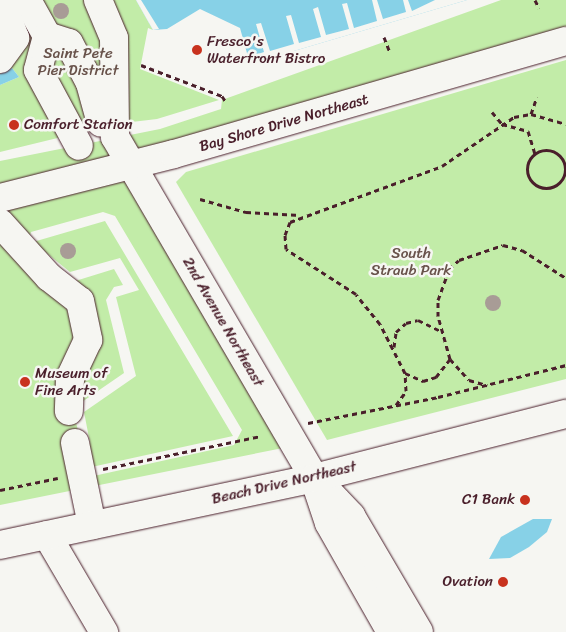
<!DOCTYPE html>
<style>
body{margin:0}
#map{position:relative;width:566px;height:632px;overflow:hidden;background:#f6f6f2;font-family:Sriracha,sans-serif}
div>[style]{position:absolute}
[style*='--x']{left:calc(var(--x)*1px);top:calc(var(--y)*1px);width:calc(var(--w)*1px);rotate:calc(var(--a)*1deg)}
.green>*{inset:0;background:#c2eca8}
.water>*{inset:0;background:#87d1e7}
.pier>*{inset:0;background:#f6f6f2}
.path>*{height:3px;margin-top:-1.5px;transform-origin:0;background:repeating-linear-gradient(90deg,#4a1f2b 0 5px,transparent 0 9px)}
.path>.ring{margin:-1.5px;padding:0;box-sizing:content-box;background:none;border:3px solid #4a1f2b;border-radius:50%}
.roads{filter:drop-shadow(0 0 1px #4a1f2b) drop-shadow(0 0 1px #4a1f2b)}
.minor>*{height:28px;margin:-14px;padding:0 14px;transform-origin:14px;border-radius:14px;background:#f6f6f2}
.trees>*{width:16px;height:16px;margin:-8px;border-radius:50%;background:#a89c96}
.dots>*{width:14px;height:14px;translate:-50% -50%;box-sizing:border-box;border:2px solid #f6f6f2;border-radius:50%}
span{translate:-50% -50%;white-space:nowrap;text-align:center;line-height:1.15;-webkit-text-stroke:5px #f6f6f2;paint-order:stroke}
.poi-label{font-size:15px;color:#4a1f2b}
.left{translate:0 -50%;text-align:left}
.right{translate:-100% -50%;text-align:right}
.park-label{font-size:15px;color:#68524a}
.street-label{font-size:15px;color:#4a1f2b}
</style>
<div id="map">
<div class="green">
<div style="clip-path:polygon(0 0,136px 0,153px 30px,148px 28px,140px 69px,219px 100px,157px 119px,115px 124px,0 152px,0 85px,19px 77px,12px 68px,0 74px)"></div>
<div style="clip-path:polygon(501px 0,566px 0,566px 29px,138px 152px,0 187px,0 161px,160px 129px,221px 109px,222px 100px)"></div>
<div style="clip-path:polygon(566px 60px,566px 379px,327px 440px,176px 182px,186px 172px)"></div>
<div style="clip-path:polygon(evenodd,125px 179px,283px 448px,0 505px,0 210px,125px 179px,103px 212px,115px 216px,242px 430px,234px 445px,89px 477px,74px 414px,79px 404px,124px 373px,106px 300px,114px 287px,123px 285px,114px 269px,72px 282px,26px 249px,31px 232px,103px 212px)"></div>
<div style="clip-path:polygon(105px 221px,233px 436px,87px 468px,83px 445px,90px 443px,84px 412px,136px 376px,116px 297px,139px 290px,120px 258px,70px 272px,33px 242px)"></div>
</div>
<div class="water">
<div style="clip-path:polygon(136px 0,467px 0,250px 64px,240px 28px,200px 9px,167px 29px,153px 30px)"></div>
<div style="clip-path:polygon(12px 68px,19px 77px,0 85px,0 74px)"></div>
<div style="clip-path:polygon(533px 519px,552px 519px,547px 532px,529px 547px,510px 558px,489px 559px,501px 537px)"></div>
</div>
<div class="pier">
<div style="clip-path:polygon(136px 0,141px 0,159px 29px,153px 30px)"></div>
<div style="clip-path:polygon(372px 0,377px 0,383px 19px,406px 12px,403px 0,408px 0,412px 11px,435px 0,467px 0,250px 64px,248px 57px,264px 52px,256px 24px,261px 23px,270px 51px,294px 44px,286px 16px,291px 15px,299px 43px,321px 37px,313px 9px,318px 7px,326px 35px,349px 29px,342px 4px,347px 3px,354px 28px,377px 21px)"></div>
</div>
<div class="path">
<div style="--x:535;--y:0;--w:9;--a:63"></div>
<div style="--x:384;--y:37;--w:17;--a:69"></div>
<div style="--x:141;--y:65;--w:87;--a:20.9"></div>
<div style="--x:222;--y:96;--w:7;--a:56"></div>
<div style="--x:492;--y:112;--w:16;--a:50"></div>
<div style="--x:502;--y:124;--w:27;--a:15"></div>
<div style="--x:528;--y:131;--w:24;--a:73"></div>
<div style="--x:531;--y:114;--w:18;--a:-71"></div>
<div class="ring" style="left:527px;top:150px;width:35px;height:35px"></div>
<div style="--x:200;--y:199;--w:48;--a:15.8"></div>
<div style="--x:246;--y:212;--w:54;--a:3.2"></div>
<div style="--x:394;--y:347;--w:15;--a:-82"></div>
<div style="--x:396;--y:332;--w:13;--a:-42"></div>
<div style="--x:406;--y:323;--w:12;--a:-14"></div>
<div style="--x:418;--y:320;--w:28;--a:26"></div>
<div style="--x:450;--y:359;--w:28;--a:48"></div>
<div style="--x:469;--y:380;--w:19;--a:16"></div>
<div style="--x:405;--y:373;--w:20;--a:24"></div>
<div style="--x:423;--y:381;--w:14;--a:-17"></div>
<div style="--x:436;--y:377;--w:23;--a:-52"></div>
<div style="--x:450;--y:359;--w:45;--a:-105.6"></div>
<div style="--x:438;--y:316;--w:16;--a:-90"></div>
<div style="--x:438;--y:300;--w:33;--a:-70"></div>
<div style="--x:449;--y:269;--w:13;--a:-42"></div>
<div style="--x:459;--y:260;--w:46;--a:-18.8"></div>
<div style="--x:503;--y:245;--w:20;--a:15"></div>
<div style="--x:522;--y:250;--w:52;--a:32.5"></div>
<div style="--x:396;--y:405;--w:17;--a:-54"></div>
<div style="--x:406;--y:391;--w:18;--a:-93"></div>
<div style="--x:405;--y:373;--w:55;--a:-117"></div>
<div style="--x:380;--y:324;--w:38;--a:-129"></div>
<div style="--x:356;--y:294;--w:83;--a:-147.3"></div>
<div style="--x:286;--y:249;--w:14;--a:-94"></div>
<div style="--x:285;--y:235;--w:14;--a:-69"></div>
<div style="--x:290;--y:222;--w:162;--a:-20.2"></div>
<div style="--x:442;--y:166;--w:87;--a:-34.2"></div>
<div style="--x:514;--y:117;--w:17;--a:-10"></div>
<div style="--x:531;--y:114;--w:36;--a:16"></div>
<div style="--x:308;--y:423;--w:133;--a:-11.3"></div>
<div style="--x:438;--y:397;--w:132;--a:-14"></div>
<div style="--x:103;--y:469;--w:161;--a:-11.8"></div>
<div style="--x:0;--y:490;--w:59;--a:-11.7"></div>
</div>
<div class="roads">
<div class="minor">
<div style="--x:27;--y:0;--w:41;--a:60.9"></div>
<div style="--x:47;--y:36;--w:23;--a:18"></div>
<div style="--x:69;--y:43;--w:45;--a:62.3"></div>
<div style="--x:90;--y:83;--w:41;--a:74.6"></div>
<div style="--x:98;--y:0;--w:41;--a:67.2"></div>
<div style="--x:114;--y:38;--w:99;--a:89.4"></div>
<div style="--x:115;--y:137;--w:395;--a:59.7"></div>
<div style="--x:314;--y:478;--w:47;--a:71.6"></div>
<div style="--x:329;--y:523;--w:125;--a:60.4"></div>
<div style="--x:47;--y:36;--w:35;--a:105"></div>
<div style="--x:38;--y:70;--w:86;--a:61.7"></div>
<div style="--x:0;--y:59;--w:26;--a:-54"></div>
<div style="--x:15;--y:38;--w:40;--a:-110.2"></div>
<div style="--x:0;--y:198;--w:179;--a:-14.2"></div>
<div style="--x:174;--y:154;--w:408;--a:-16.1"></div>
<div style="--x:0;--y:223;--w:73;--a:47.8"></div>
<div style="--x:49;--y:277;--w:39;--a:38"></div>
<div style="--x:80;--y:301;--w:40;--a:78"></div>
<div style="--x:88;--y:340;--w:42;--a:115.3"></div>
<div style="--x:70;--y:378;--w:33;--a:92"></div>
<div style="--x:75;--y:443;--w:84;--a:78.3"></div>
<div style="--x:319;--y:482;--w:47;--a:46.7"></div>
<div style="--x:351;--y:516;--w:134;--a:59.6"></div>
<div style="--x:47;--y:535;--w:113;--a:59.6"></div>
<div style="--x:0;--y:545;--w:321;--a:-12"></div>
<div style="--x:314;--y:478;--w:260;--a:-14.3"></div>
</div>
</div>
<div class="trees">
<div style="left:61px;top:11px"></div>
<div style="left:68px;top:251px"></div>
<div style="left:493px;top:303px"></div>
</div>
<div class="dots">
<div style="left:197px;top:50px;background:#c8321e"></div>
<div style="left:14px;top:125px;background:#c8321e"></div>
<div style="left:25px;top:382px;background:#c8321e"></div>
<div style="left:525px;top:500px;background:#c8321e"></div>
<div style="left:503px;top:582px;background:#c8321e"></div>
</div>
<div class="poi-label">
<span class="left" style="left:207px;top:50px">Fresco's<br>Waterfront Bistro</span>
<span class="left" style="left:24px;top:125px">Comfort Station</span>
<span class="left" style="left:35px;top:382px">Museum of<br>Fine Arts</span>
<span class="right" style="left:515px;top:500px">C1 Bank</span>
<span class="right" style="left:493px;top:582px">Ovation</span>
</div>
<div class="park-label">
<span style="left:78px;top:62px">Saint Pete<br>Pier District</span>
<span style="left:411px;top:262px">South<br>Straub Park</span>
</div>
<div class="street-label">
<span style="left:284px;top:123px;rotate:-16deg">Bay Shore Drive Northeast</span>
<span style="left:223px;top:322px;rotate:60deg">2nd Avenue Northeast</span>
<span style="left:284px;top:483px;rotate:-13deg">Beach Drive Northeast</span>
</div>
</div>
